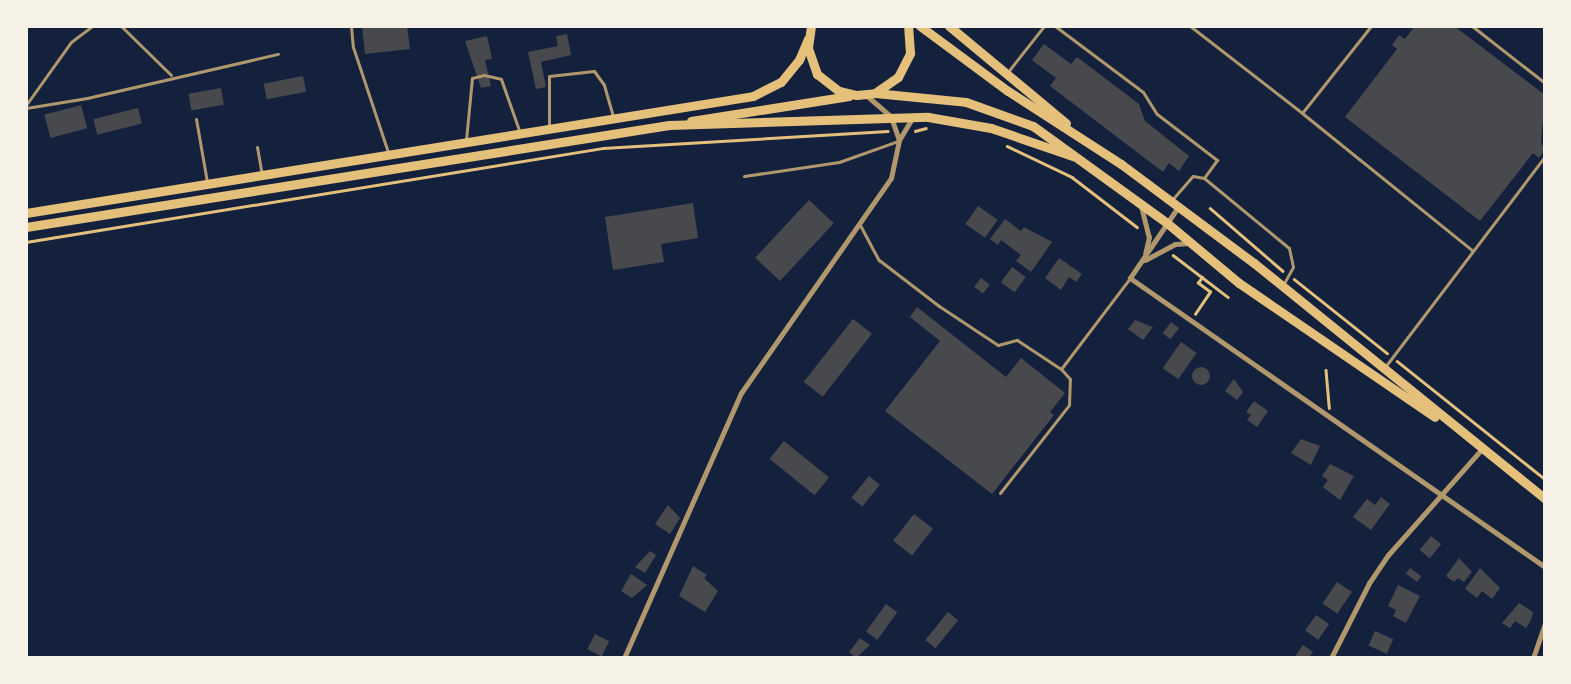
<!DOCTYPE html>
<style>
body{margin:0}
#map{position:relative;width:1571px;height:684px;overflow:hidden;background:#14213d;font-family:Arial,sans-serif}
div>[style]{position:absolute}
[style*='--x']{left:calc(var(--x)*1px);top:calc(var(--y)*1px);width:calc(var(--w)*1px);rotate:calc(var(--a)*1deg)}
.building>*{inset:0;background:#48494c;transform-origin:0 0}
.round{border-radius:50%}
.path>*{height:2.5px;margin:-1.25px;padding:0 1.25px;transform-origin:1.25px;border-radius:1.25px;background:#e5c07b}
.service>*{height:3px;margin:-1.5px;padding:0 1.5px;transform-origin:1.5px;border-radius:1.5px;background:#b1986c}
.minor>*{height:5px;margin:-2.5px;padding:0 2.5px;transform-origin:2.5px;border-radius:2.5px;background:#b1986c}
.primary>*{height:9px;margin:-4.5px;padding:0 4.5px;transform-origin:4.5px;border-radius:4.5px;background:#e5c07b}
span{translate:-50% -50%;white-space:nowrap;text-align:center;line-height:1.15;-webkit-text-stroke:4px #f6f1e7;paint-order:stroke}
.frame{position:absolute;inset:0;border:28px solid #f6f1e7;pointer-events:none}
</style>
<div id="map">
<div class="building">
<div style="clip-path:polygon(362px 26px,407px 26px,410px 49px,365px 54px)"></div>
<div style="clip-path:polygon(1415px 26px,1454px 26px,1545px 95px,1541px 143px,1545px 150px,1539px 158px,1533px 153px,1480px 221px,1345px 117px,1397px 49px,1392px 45px,1399px 35px,1405px 39px)"></div>
<div style="clip-path:polygon(567px 34px,571px 55px,541px 62px,546px 87px,536px 89px,528px 52px,558px 46px,556px 36px)"></div>
<div style="clip-path:polygon(487px 36px,492px 59px,485px 60px,491px 86px,481px 88px,465px 41px)"></div>
<div style="clip-path:polygon(1044px 44px,1071px 64px,1077px 57px,1139px 104px,1145px 121px,1189px 156px,1179px 171px,1169px 163px,1163px 172px,1050px 86px,1056px 78px,1032px 60px)"></div>
<div style="left:303px;top:76px;width:16px;height:40px;rotate:79deg"></div>
<div style="left:221px;top:88px;width:17px;height:33px;rotate:80deg"></div>
<div style="left:81px;top:105px;width:24px;height:38px;rotate:75deg"></div>
<div style="left:138px;top:108px;width:16px;height:46px;rotate:76deg"></div>
<div style="left:809px;top:200px;width:34px;height:79px;rotate:43deg"></div>
<div style="clip-path:polygon(693px 203px,698px 238px,661px 244px,664px 262px,613px 270px,605px 217px)"></div>
<div style="left:978px;top:206px;width:24px;height:22px;rotate:35deg"></div>
<div style="clip-path:polygon(1005px 219px,1021px 231px,1024px 227px,1052px 242px,1031px 272px,1016px 261px,1021px 255px,1001px 240px,998px 245px,990px 239px)"></div>
<div style="clip-path:polygon(1059px 258px,1082px 274px,1076px 282px,1069px 277px,1061px 290px,1045px 278px)"></div>
<div style="left:1012px;top:267px;width:17px;height:19px;rotate:36deg"></div>
<div style="left:981px;top:278px;width:11px;height:11px;rotate:38deg"></div>
<div style="clip-path:polygon(917px 307px,1006px 377px,1021px 358px,1065px 393px,1050px 412px,1054px 415px,992px 494px,885px 411px,940px 341px,910px 317px)"></div>
<div style="left:853px;top:319px;width:24px;height:80px;rotate:38deg"></div>
<div style="clip-path:polygon(1135px 320px,1153px 327px,1143px 340px,1128px 329px)"></div>
<div style="left:1171px;top:322px;width:10px;height:14px;rotate:37deg"></div>
<div style="left:1181px;top:342px;width:19px;height:32px;rotate:35deg"></div>
<div class="round" style="left:1192px;top:367px;width:18px;height:18px"></div>
<div style="clip-path:polygon(1234px 379px,1243px 392px,1237px 400px,1225px 391px)"></div>
<div style="clip-path:polygon(1254px 401px,1268px 411px,1257px 427px,1247px 420px,1251px 415px,1246px 412px)"></div>
<div style="clip-path:polygon(1301px 439px,1320px 446px,1311px 465px,1291px 453px)"></div>
<div style="left:784px;top:441px;width:58px;height:23px;rotate:39deg"></div>
<div style="clip-path:polygon(1330px 464px,1354px 476px,1340px 500px,1323px 487px,1328px 480px,1322px 476px)"></div>
<div style="left:869px;top:476px;width:14px;height:28px;rotate:39deg"></div>
<div style="clip-path:polygon(1381px 497px,1390px 504px,1371px 530px,1353px 517px,1367px 499px,1375px 505px)"></div>
<div style="clip-path:polygon(668px 505px,680px 518px,670px 534px,655px 524px)"></div>
<div style="left:914px;top:514px;width:24px;height:34px;rotate:38deg"></div>
<div style="left:1431px;top:536px;width:13px;height:18px;rotate:39deg"></div>
<div style="clip-path:polygon(650px 551px,656px 555px,645px 573px,635px 567px)"></div>
<div style="clip-path:polygon(1459px 558px,1472px 572px,1464px 582px,1458px 578px,1454px 582px,1446px 576px)"></div>
<div style="clip-path:polygon(693px 566px,707px 575px,704px 578px,718px 591px,705px 612px,679px 596px)"></div>
<div style="left:1410px;top:568px;width:14px;height:7px;rotate:36deg"></div>
<div style="clip-path:polygon(1480px 568px,1500px 588px,1492px 599px,1482px 591px,1477px 598px,1465px 589px)"></div>
<div style="clip-path:polygon(631px 574px,647px 585px,632px 598px,621px 591px)"></div>
<div style="left:1337px;top:582px;width:18px;height:26px;rotate:34deg"></div>
<div style="clip-path:polygon(1398px 585px,1420px 596px,1406px 623px,1393px 616px,1396px 610px,1388px 606px)"></div>
<div style="clip-path:polygon(1519px 603px,1533px 612px,1531px 620px,1526px 628px,1515px 621px,1510px 628px,1502px 623px)"></div>
<div style="left:886px;top:604px;width:14px;height:34px;rotate:36deg"></div>
<div style="left:948px;top:612px;width:13px;height:36px;rotate:39deg"></div>
<div style="left:1316px;top:615px;width:16px;height:19px;rotate:35deg"></div>
<div style="left:1375px;top:631px;width:20px;height:16px;rotate:24deg"></div>
<div style="left:595px;top:634px;width:16px;height:17px;rotate:27deg"></div>
<div style="clip-path:polygon(860px 638px,870px 645px,856px 658px,849px 652px)"></div>
<div style="clip-path:polygon(1303px 645px,1313px 652px,1308px 658px,1294px 658px)"></div>
</div>
<div class="path">
<div style="--x:915;--y:131;--w:11;--a:-15"></div>
<div style="--x:1007;--y:146;--w:72;--a:25.5"></div>
<div style="--x:1072;--y:177;--w:82;--a:37.6"></div>
<div style="--x:1210;--y:208;--w:96;--a:40.8"></div>
<div style="--x:26;--y:242;--w:585;--a:-9.25"></div>
<div style="--x:603;--y:148;--w:285;--a:-3.4"></div>
<div style="--x:1173;--y:255;--w:69;--a:37.4"></div>
<div style="--x:1294;--y:279;--w:119;--a:38.5"></div>
<div style="--x:1195;--y:314;--w:27;--a:-56"></div>
<div style="--x:1210;--y:292;--w:15;--a:-143"></div>
<div style="--x:1198;--y:283;--w:7;--a:-56"></div>
<div style="--x:1397;--y:361;--w:189;--a:38.6"></div>
<div style="--x:1326;--y:370;--w:38;--a:85"></div>
</div>
<div class="service">
<div style="--x:121;--y:26;--w:70;--a:44.4"></div>
<div style="--x:351;--y:26;--w:21;--a:85"></div>
<div style="--x:353;--y:47;--w:111;--a:71.6"></div>
<div style="--x:1055;--y:26;--w:110;--a:36.9"></div>
<div style="--x:1143;--y:92;--w:26;--a:58"></div>
<div style="--x:1157;--y:114;--w:76;--a:37.5"></div>
<div style="--x:1217;--y:160;--w:22;--a:126"></div>
<div style="--x:1204;--y:178;--w:110;--a:39.5"></div>
<div style="--x:1289;--y:248;--w:19;--a:78"></div>
<div style="--x:1293;--y:267;--w:21;--a:119"></div>
<div style="--x:1190;--y:26;--w:142;--a:37.8"></div>
<div style="--x:1371;--y:26;--w:111;--a:128.4"></div>
<div style="--x:1302;--y:113;--w:218;--a:38.9"></div>
<div style="--x:1472;--y:26;--w:93;--a:38"></div>
<div style="--x:1007;--y:73;--w:60;--a:-51.8"></div>
<div style="--x:26;--y:105;--w:77;--a:-54.5"></div>
<div style="--x:71;--y:42;--w:26;--a:-37"></div>
<div style="--x:26;--y:108;--w:62;--a:-9.3"></div>
<div style="--x:87;--y:98;--w:196;--a:-13"></div>
<div style="--x:196;--y:119;--w:64;--a:80.1"></div>
<div style="--x:549;--y:128;--w:52;--a:-90"></div>
<div style="--x:549;--y:76;--w:45;--a:-6.3"></div>
<div style="--x:594;--y:71;--w:17;--a:54"></div>
<div style="--x:604;--y:85;--w:33;--a:74"></div>
<div style="--x:466;--y:140;--w:62;--a:-84.5"></div>
<div style="--x:472;--y:78;--w:12;--a:-14"></div>
<div style="--x:484;--y:75;--w:17;--a:13"></div>
<div style="--x:501;--y:79;--w:57;--a:70.6"></div>
<div style="--x:257;--y:147;--w:27;--a:80"></div>
<div style="--x:744;--y:176;--w:96;--a:-8.4"></div>
<div style="--x:839;--y:162;--w:63;--a:-19.6"></div>
<div style="--x:1171;--y:201;--w:33;--a:-49"></div>
<div style="--x:1193;--y:176;--w:11;--a:10"></div>
<div style="--x:860;--y:225;--w:40;--a:62"></div>
<div style="--x:879;--y:260;--w:76;--a:37.5"></div>
<div style="--x:939;--y:306;--w:71;--a:33.5"></div>
<div style="--x:998;--y:345;--w:20;--a:-15"></div>
<div style="--x:1017;--y:340;--w:53;--a:33.4"></div>
<div style="--x:1061;--y:369;--w:114;--a:-52.8"></div>
<div style="--x:1385;--y:367;--w:265;--a:-52.8"></div>
<div style="--x:1000;--y:493;--w:112;--a:-51.9"></div>
<div style="--x:1069;--y:405;--w:26;--a:-88"></div>
<div style="--x:1070;--y:379;--w:13;--a:-132"></div>
</div>
<div class="minor">
<div style="--x:866;--y:95;--w:33;--a:41"></div>
<div style="--x:891;--y:117;--w:24;--a:71"></div>
<div style="--x:1141;--y:206;--w:32;--a:76"></div>
<div style="--x:1149;--y:237;--w:17;--a:103"></div>
<div style="--x:1178;--y:207;--w:86;--a:124.1"></div>
<div style="--x:1130;--y:278;--w:506;--a:34.85"></div>
<div style="--x:1145;--y:260;--w:34;--a:-28"></div>
<div style="--x:1175;--y:244;--w:15;--a:-4"></div>
<div style="--x:624;--y:658;--w:290;--a:-66.2"></div>
<div style="--x:741;--y:393;--w:262;--a:-55.1"></div>
<div style="--x:891;--y:178;--w:39;--a:-78"></div>
<div style="--x:899;--y:140;--w:27;--a:-59"></div>
<div style="--x:1331;--y:658;--w:84;--a:-63.1"></div>
<div style="--x:1369;--y:583;--w:34;--a:-56"></div>
<div style="--x:1388;--y:555;--w:140;--a:-48.5"></div>
<div style="--x:1533;--y:658;--w:37;--a:-71"></div>
</div>
<div class="primary">
<div style="--x:811;--y:26;--w:22;--a:98"></div>
<div style="--x:808;--y:48;--w:28;--a:71"></div>
<div style="--x:817;--y:74;--w:28;--a:38"></div>
<div style="--x:839;--y:91;--w:18;--a:13"></div>
<div style="--x:857;--y:95;--w:18;--a:-6"></div>
<div style="--x:875;--y:93;--w:28;--a:-35"></div>
<div style="--x:898;--y:77;--w:27;--a:-63"></div>
<div style="--x:910;--y:53;--w:27;--a:-94"></div>
<div style="--x:920;--y:26;--w:109;--a:36.5"></div>
<div style="--x:1008;--y:91;--w:135;--a:32.9"></div>
<div style="--x:1121;--y:164;--w:166;--a:36.7"></div>
<div style="--x:1254;--y:263;--w:375;--a:39"></div>
<div style="--x:949;--y:26;--w:152;--a:39.7"></div>
<div style="--x:875;--y:93;--w:91;--a:5.6"></div>
<div style="--x:966;--y:102;--w:71;--a:19.7"></div>
<div style="--x:1033;--y:126;--w:165;--a:35.9"></div>
<div style="--x:1167;--y:223;--w:94;--a:39.8"></div>
<div style="--x:1239;--y:283;--w:237;--a:34.4"></div>
<div style="--x:691;--y:121;--w:160;--a:-9"></div>
<div style="--x:26;--y:213;--w:736;--a:-9.14"></div>
<div style="--x:753;--y:96;--w:31;--a:-27"></div>
<div style="--x:781;--y:82;--w:28;--a:-51"></div>
<div style="--x:799;--y:60;--w:23;--a:-67"></div>
<div style="--x:26;--y:227;--w:651;--a:-9.01"></div>
<div style="--x:669;--y:125;--w:259;--a:-1.8"></div>
<div style="--x:928;--y:117;--w:64;--a:9.9"></div>
<div style="--x:991;--y:128;--w:87;--a:18.9"></div>
</div>
<div class="frame"></div>
</div>
